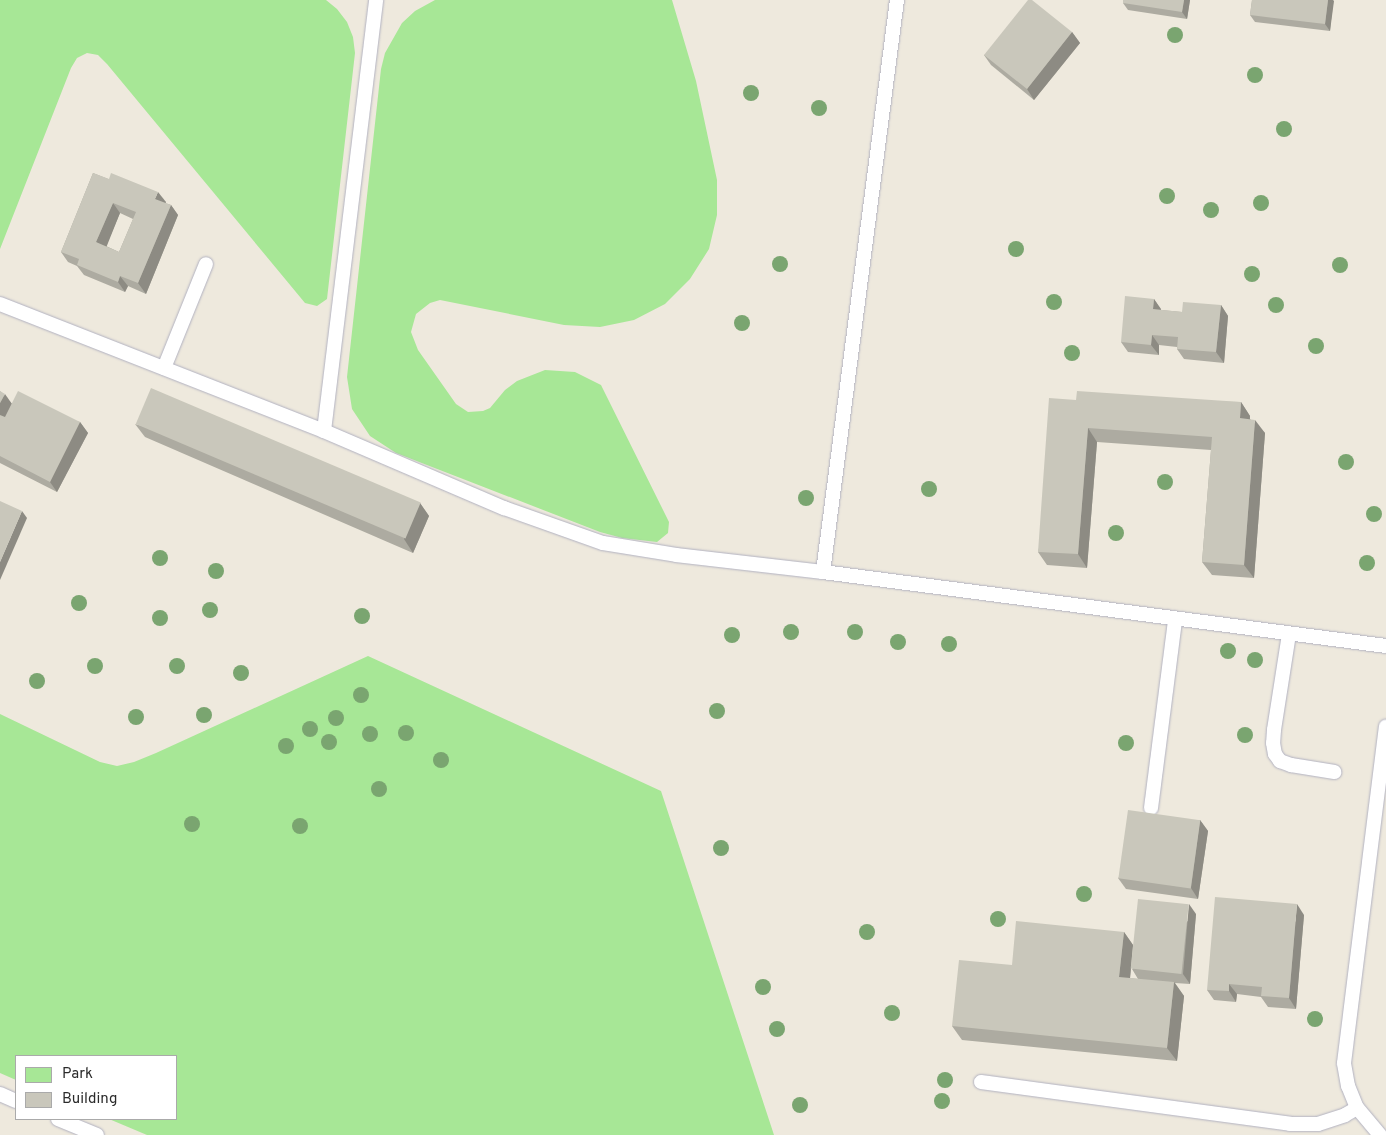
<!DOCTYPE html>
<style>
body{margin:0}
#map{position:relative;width:1386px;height:1135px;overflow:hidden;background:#eee9dd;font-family:Overpass,sans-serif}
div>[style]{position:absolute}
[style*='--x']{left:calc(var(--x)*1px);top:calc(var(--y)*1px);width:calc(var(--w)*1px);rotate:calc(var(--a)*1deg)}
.green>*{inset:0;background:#a7e796}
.roads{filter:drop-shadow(0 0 1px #b1b1c0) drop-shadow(0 0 1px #b1b1c0)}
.service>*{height:14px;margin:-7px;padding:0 7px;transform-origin:7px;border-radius:7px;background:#fff}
.trees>*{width:16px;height:16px;margin:-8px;border-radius:50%;background:#7aa570}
.wall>*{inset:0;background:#adaba1}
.shaded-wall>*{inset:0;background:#8d8b83}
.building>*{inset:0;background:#c9c7bb;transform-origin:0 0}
span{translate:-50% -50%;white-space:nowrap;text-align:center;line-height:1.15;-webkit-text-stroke:4.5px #fff;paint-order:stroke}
.legend{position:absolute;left:15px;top:1055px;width:162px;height:65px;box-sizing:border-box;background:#fff;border:1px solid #aaa;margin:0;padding:6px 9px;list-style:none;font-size:15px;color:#2b2b2b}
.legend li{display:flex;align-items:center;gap:10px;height:25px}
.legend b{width:25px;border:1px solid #aaa}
</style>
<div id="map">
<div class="green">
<div style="clip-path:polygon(0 0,326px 0,337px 9px,347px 22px,353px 37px,355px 53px,327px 299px,317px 306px,305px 303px,107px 64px,98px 55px,87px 53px,77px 58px,71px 68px,0 249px)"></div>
<div style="clip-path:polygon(435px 0,672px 0,696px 81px,717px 180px,717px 215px,709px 249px,690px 279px,665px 304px,634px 320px,600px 327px,564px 325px,440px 300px,430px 303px,416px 314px,411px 332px,418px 350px,456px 404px,468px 412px,483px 411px,490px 408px,505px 390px,517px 381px,545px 370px,575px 372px,601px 385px,669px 522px,668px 533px,657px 542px,622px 538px,600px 532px,396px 453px,370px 436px,352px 409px,347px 377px,381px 69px,385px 53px,402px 23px,415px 11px)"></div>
<div style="clip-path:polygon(368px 656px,661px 791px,774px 1135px,147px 1135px,109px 1119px,176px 1119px,176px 1056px,16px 1056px,16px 1080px,0 1073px,0 714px,100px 762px,117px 766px,134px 762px,156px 753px)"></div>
</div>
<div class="roads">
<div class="service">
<div style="--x:0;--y:304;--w:348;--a:21.4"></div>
<div style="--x:324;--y:431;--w:196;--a:23.2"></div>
<div style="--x:504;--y:508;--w:105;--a:19.5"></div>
<div style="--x:603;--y:543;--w:74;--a:9.3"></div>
<div style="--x:676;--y:555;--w:148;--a:6.6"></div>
<div style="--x:823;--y:572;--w:568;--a:7.49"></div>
<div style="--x:164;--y:368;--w:112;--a:-68"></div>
<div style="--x:324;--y:431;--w:434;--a:-83.1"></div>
<div style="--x:823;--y:572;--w:577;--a:-82.63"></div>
<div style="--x:1289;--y:634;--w:97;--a:98.9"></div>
<div style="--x:1274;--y:730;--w:13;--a:94"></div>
<div style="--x:1273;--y:743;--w:11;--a:80"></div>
<div style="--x:1275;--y:754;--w:9;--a:54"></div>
<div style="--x:1280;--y:761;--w:12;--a:20"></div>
<div style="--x:1291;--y:765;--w:44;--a:9.2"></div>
<div style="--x:1151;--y:808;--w:190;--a:-82.7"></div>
<div style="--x:981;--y:1082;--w:312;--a:7.7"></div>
<div style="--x:1290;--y:1124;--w:28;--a:0"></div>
<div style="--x:1318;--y:1124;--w:28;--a:-18"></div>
<div style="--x:1345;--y:1115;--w:14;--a:-30"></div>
<div style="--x:0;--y:1094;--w:17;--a:24"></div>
<div style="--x:58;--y:1119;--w:42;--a:22.3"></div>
<div style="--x:1380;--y:1135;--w:35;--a:-130"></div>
<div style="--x:1357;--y:1108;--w:24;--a:-112"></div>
<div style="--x:1348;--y:1086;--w:23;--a:-100"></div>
<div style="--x:1344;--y:1063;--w:339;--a:-82.9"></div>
</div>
</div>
<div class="trees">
<div style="left:1175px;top:35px"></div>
<div style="left:1255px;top:75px"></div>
<div style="left:751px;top:93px"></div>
<div style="left:819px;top:108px"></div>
<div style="left:1284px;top:129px"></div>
<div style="left:1167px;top:196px"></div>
<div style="left:1261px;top:203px"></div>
<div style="left:1211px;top:210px"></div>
<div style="left:1016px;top:249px"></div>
<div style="left:780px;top:264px"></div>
<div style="left:1340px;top:265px"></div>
<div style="left:1252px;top:274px"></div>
<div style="left:1054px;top:302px"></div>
<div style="left:1276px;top:305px"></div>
<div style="left:742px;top:323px"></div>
<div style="left:1316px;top:346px"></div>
<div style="left:1072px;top:353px"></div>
<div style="left:1346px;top:462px"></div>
<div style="left:1165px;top:482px"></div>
<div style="left:929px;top:489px"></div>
<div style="left:806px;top:498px"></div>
<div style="left:1374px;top:514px"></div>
<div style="left:1116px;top:533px"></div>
<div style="left:160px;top:558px"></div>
<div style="left:1367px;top:563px"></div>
<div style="left:216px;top:571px"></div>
<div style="left:79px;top:603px"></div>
<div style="left:210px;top:610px"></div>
<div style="left:362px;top:616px"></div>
<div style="left:160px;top:618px"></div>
<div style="left:791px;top:632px"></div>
<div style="left:855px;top:632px"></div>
<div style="left:732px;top:635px"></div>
<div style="left:898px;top:642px"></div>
<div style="left:949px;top:644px"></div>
<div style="left:1228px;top:651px"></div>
<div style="left:1255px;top:660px"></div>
<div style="left:95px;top:666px"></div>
<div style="left:177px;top:666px"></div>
<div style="left:241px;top:673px"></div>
<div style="left:37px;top:681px"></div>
<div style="left:361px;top:695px"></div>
<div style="left:717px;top:711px"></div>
<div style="left:204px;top:715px"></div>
<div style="left:136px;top:717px"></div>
<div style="left:336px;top:718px"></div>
<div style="left:310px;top:729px"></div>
<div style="left:406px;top:733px"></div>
<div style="left:370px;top:734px"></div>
<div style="left:1245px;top:735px"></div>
<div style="left:329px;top:742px"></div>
<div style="left:1126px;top:743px"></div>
<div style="left:286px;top:746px"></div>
<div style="left:441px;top:760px"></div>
<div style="left:379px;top:789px"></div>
<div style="left:192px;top:824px"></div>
<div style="left:300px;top:826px"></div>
<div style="left:721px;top:848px"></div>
<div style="left:1084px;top:894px"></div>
<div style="left:998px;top:919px"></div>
<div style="left:867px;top:932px"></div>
<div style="left:763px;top:987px"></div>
<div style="left:892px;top:1013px"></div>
<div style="left:1315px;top:1019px"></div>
<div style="left:777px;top:1029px"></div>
<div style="left:945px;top:1080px"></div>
<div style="left:942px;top:1101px"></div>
<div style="left:800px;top:1105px"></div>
</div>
<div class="wall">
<div style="clip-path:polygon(1190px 0,1187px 19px,1128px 10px,1123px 3px)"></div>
<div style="clip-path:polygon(1252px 0,1333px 0,1330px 31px,1255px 22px,1250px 15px)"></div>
<div style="clip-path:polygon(1072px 32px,1080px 43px,1034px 100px,991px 65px,984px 55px)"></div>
<div style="clip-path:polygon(evenodd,93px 173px,166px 202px,165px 203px,171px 205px,178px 215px,146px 294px,128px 286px,125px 292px,84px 275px,77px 266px,68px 262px,61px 252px,93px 173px,120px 213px,133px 219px,119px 252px,106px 246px,120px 213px)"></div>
<div style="clip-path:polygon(1154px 299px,1161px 310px,1182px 312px,1221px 305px,1228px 316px,1224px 363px,1184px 359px,1177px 349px,1177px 347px,1159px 345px,1159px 355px,1128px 352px,1121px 342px)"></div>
<div style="clip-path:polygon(0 391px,12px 404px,80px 422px,88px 433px,57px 492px,0 463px)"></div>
<div style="clip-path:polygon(1076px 400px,1241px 402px,1250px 416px,1250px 419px,1265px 433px,1254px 578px,1212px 575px,1202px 562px,1211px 450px,1097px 442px,1087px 568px,1047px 565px,1038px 552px)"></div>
<div style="clip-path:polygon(135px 424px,420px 503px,429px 516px,413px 553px,145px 437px)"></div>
<div style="clip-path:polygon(1200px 820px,1208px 831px,1198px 899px,1126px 889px,1118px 878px)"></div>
<div style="clip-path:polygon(1196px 914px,1190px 984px,1175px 983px,1184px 996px,1177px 1061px,962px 1040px,952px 1026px,1012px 965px,1124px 932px,1133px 945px,1130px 978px,1138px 979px,1132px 969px)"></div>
<div style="clip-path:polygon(1304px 915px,1296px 1009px,1268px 1007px,1261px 997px,1237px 994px,1236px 1002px,1214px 1000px,1207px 990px)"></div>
</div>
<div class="shaded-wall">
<div style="clip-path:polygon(1184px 0,1190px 0,1187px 19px,1182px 12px)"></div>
<div style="clip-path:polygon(1328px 0,1333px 0,1334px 1px,1330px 31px,1325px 24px)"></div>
<div style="clip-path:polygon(1072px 32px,1080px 43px,1034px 100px,1027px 89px)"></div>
<div style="clip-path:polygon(158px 192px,166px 202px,163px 209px,155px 199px)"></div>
<div style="clip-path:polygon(113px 203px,120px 213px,104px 253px,96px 242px)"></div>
<div style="clip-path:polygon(171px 205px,178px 215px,146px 294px,138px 283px)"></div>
<div style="clip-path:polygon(120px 276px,128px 286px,125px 292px,118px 282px)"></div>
<div style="clip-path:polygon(1154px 299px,1161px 309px,1160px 320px,1153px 309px)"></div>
<div style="clip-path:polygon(1221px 305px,1228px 316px,1224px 363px,1216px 352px)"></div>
<div style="clip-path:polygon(1152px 335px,1159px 345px,1159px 355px,1151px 345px)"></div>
<div style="clip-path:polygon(5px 394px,12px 404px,3px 423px,0 419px,0 403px)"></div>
<div style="clip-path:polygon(1241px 402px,1250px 416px,1249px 432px,1240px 418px)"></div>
<div style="clip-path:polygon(1255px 420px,1265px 433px,1254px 578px,1244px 565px)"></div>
<div style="clip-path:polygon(80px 422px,88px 433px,57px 492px,50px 482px)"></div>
<div style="clip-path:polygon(1088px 428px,1097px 442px,1087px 568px,1078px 554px)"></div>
<div style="clip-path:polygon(420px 503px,429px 516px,413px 553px,404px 539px)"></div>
<div style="clip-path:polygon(22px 511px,27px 518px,0 580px,0 562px)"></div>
<div style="clip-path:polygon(1200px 820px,1208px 831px,1198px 899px,1191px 888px)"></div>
<div style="clip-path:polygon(1189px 904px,1196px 914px,1190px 984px,1183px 974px)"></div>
<div style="clip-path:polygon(1297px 904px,1304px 915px,1296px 1009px,1289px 998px)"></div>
<div style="clip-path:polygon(1124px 932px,1133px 945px,1129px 990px,1119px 977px)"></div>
<div style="clip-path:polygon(1174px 982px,1184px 996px,1177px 1061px,1167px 1048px)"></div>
<div style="clip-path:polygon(1229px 984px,1237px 994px,1236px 1002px,1229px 991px)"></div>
</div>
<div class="building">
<div style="clip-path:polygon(1028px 0,1032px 0,1072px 32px,1027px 89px,984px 55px)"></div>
<div style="clip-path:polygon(1123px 0,1184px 0,1182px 12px,1123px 3px)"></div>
<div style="clip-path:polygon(1252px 0,1328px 0,1325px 24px,1250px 15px)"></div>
<div style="clip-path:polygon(evenodd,93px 173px,109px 179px,111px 173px,158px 192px,155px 199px,171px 205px,138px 283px,120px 276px,118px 282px,77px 265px,79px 259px,61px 252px,93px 173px,113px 203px,136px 212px,119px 252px,96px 242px,113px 203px)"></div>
<div style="clip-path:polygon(1125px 296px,1154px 299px,1153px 309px,1182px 312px,1183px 302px,1221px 305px,1216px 352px,1177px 349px,1178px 337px,1152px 335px,1151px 345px,1121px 342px)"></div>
<div style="left:151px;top:388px;width:293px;height:39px;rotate:23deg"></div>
<div style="clip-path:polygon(0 391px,5px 394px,0 403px)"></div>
<div style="clip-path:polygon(18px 391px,80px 422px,50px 482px,0 456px,0 415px,5px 417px)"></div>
<div style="clip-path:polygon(1077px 391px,1241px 402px,1240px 418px,1255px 420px,1244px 565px,1202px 562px,1212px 437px,1088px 428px,1078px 554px,1038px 552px,1049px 398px,1076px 400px)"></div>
<div style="clip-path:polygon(0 501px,22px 511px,0 562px)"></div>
<div style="left:1128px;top:810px;width:73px;height:69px;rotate:8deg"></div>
<div style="clip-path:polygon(1215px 897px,1297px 904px,1289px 998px,1261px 996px,1262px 987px,1229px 984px,1229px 991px,1207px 990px)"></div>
<div style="left:1138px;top:899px;width:51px;height:70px;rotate:6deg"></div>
<div style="clip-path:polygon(1016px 921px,1124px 932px,1119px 977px,1174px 982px,1167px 1048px,952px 1026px,959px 960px,1012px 965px)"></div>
</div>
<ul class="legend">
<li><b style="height:14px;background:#a7e796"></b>Park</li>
<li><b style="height:14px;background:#c9c7bb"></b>Building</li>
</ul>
</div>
